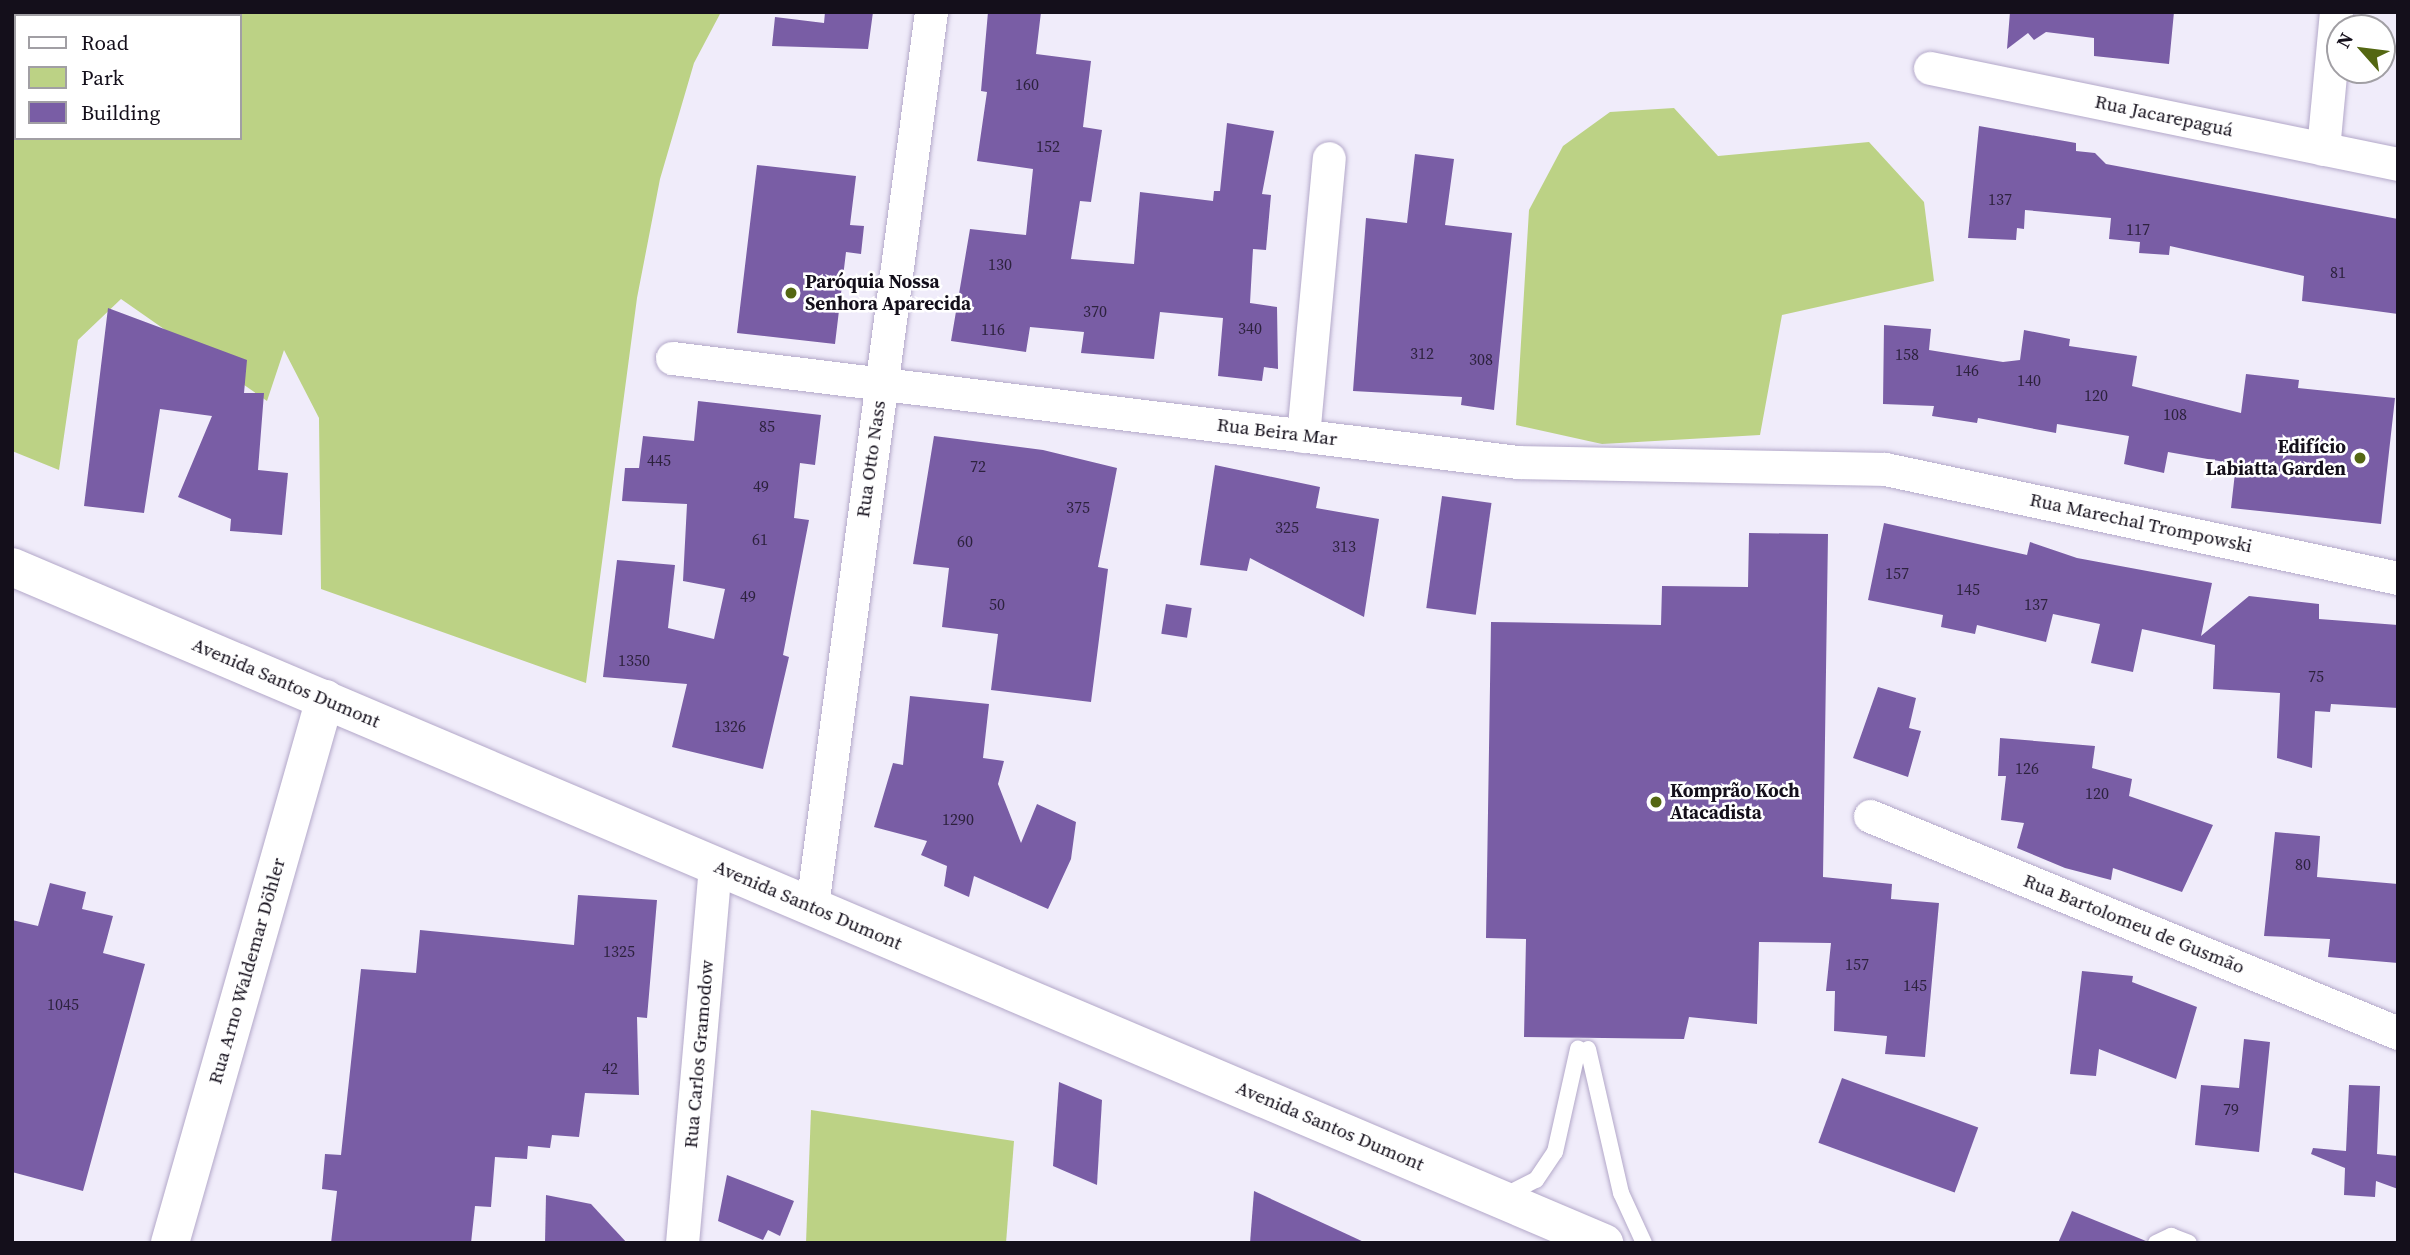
<!DOCTYPE html>
<meta charset="utf-8">
<style>
body{margin:0}
#map{position:relative;width:2410px;height:1255px;overflow:hidden;background:#f0ecfa;font-family:"Source Serif 4",serif}
div>[style]{position:absolute}
[style*='--x']{left:calc(var(--x)*1px);top:calc(var(--y)*1px);width:calc(var(--w)*1px);rotate:calc(var(--a)*1deg)}
.green>*{inset:0;background:#bcd285}
.building>*{inset:0;background:#795da5;transform-origin:0 0}
.roads{filter:drop-shadow(0 0 2px #b3a8c9) drop-shadow(0 0 2px #b3a8c9)}
.service>*{height:16px;margin:-8px;padding:0 8px;transform-origin:8px;border-radius:8px;background:#fff}
.minor>*{height:33px;margin:-16.5px;padding:0 16.5px;transform-origin:16.5px;border-radius:16.5px;background:#fff}
.secondary>*{height:38px;margin:-19px;padding:0 19px;transform-origin:19px;border-radius:19px;background:#fff}
.primary>*{height:38px;margin:-19px;padding:0 19px;transform-origin:19px;border-radius:19px;background:#fff}
.dots>*{width:19px;height:19px;translate:-50% -50%;box-sizing:border-box;border:4px solid #fff;border-radius:50%}
span{translate:-50% -50%;white-space:nowrap;text-align:center;line-height:1.15;-webkit-text-stroke:5px #fff;paint-order:stroke}
.number-label{font-size:16px;color:#2d223e}
.number-label span{-webkit-text-stroke-width:0}
.street-label{font-size:19px;color:#140f1b}
.poi-label{font-size:19px;color:#140f1b;font-weight:700}
.left{translate:0 -50%;text-align:left}
.right{translate:-100% -50%;text-align:right}
.frame{position:absolute;inset:0;border:14px solid #140f1b;pointer-events:none}
.legend{position:absolute;left:14px;top:14px;width:228px;height:126px;box-sizing:border-box;background:#fff;border:2px solid #a19fa4;margin:0;padding:9px 12px;list-style:none;font-size:21px;color:#140f1b}
.legend li{display:flex;align-items:center;gap:14px;height:35px}
.legend b{width:35px;border:2px solid #a19fa4}
.north{position:absolute;left:2326px;top:14px;width:70px;height:70px;box-sizing:border-box;background:#fff;border:2px solid #a19fa4;border-radius:50%;rotate:298deg;font-size:19px;font-weight:700;line-height:28px;text-align:center;color:#140f1b}
.north::after{content:'';display:block;margin:auto;width:24px;height:32px;background:#546712;clip-path:polygon(50% 0,100% 100%,50% 72%,0 100%)}
</style>
<div id="map">
<div class="green">
<div style="clip-path:polygon(172px 12px,721px 12px,694px 63px,660px 179px,637px 298px,586px 683px,321px 589px,319px 418px,284px 350px,267px 401px,121px 299px,78px 340px,59px 470px,12px 451px,12px 99px,16px 138px,240px 138px,240px 16px)"></div>
<div style="clip-path:polygon(1674px 108px,1718px 156px,1869px 142px,1924px 202px,1934px 281px,1782px 315px,1760px 435px,1602px 444px,1516px 425px,1529px 210px,1563px 146px,1610px 112px)"></div>
<div style="clip-path:polygon(811px 1110px,1014px 1141px,1006px 1243px,806px 1243px)"></div>
</div>
<div class="building">
<div style="clip-path:polygon(825px 12px,873px 12px,868px 49px,772px 46px,775px 17px,824px 23px)"></div>
<div style="clip-path:polygon(988px 12px,1041px 12px,1036px 54px,1091px 61px,1083px 127px,1102px 130px,1091px 202px,1080px 201px,1071px 259px,1134px 264px,1140px 192px,1213px 201px,1214px 191px,1220px 191px,1227px 123px,1274px 131px,1262px 194px,1271px 195px,1266px 250px,1253px 249px,1250px 303px,1277px 307px,1278px 369px,1264px 367px,1262px 381px,1218px 376px,1223px 318px,1160px 312px,1154px 359px,1081px 353px,1084px 332px,1030px 327px,1026px 352px,951px 341px,970px 229px,1026px 235px,1033px 169px,977px 161px,987px 92px,981px 91px)"></div>
<div style="clip-path:polygon(2010px 12px,2174px 12px,2169px 64px,2094px 56px,2094px 38px,2046px 32px,2034px 40px,2028px 33px,2007px 49px)"></div>
<div style="clip-path:polygon(1979px 126px,2076px 143px,2076px 151px,2095px 153px,2106px 164px,2398px 219px,2398px 314px,2302px 301px,2304px 276px,2170px 246px,2169px 255px,2139px 253px,2140px 242px,2109px 239px,2111px 218px,2025px 210px,2024px 229px,2017px 228px,2016px 240px,1968px 238px)"></div>
<div style="clip-path:polygon(1415px 154px,1454px 159px,1445px 225px,1512px 233px,1494px 410px,1461px 405px,1462px 397px,1353px 391px,1366px 218px,1407px 223px)"></div>
<div style="clip-path:polygon(757px 165px,856px 176px,850px 225px,864px 226px,861px 254px,846px 252px,835px 344px,737px 333px)"></div>
<div style="clip-path:polygon(108px 308px,247px 360px,244px 393px,264px 393px,258px 470px,288px 473px,282px 535px,230px 531px,231px 519px,178px 497px,212px 416px,160px 409px,144px 513px,84px 506px)"></div>
<div style="clip-path:polygon(1884px 325px,1931px 329px,1929px 350px,2003px 362px,2020px 360px,2024px 330px,2070px 339px,2069px 346px,2137px 356px,2132px 386px,2241px 413px,2246px 374px,2299px 380px,2298px 388px,2395px 398px,2381px 524px,2231px 508px,2236px 464px,2168px 452px,2164px 473px,2124px 464px,2129px 436px,2057px 424px,2056px 433px,1978px 418px,1977px 423px,1932px 416px,1934px 406px,1883px 404px)"></div>
<div style="clip-path:polygon(698px 401px,821px 415px,815px 465px,800px 463px,794px 518px,809px 520px,783px 655px,789px 657px,763px 769px,672px 747px,687px 684px,603px 677px,617px 560px,675px 565px,668px 628px,714px 639px,725px 589px,683px 581px,687px 504px,622px 501px,625px 468px,639px 468px,643px 436px,694px 441px)"></div>
<div style="clip-path:polygon(934px 436px,1043px 450px,1117px 468px,1098px 567px,1108px 569px,1091px 702px,991px 690px,998px 634px,942px 627px,949px 568px,913px 564px)"></div>
<div style="clip-path:polygon(1215px 465px,1320px 487px,1316px 508px,1379px 519px,1364px 617px,1250px 558px,1247px 571px,1200px 565px)"></div>
<div style="left:1442px;top:496px;width:50px;height:113px;rotate:8deg"></div>
<div style="clip-path:polygon(1884px 523px,2027px 555px,2030px 542px,2077px 558px,2212px 583px,2201px 636px,2249px 596px,2319px 604px,2319px 619px,2398px 625px,2398px 708px,2331px 704px,2330px 712px,2315px 711px,2312px 768px,2277px 758px,2280px 693px,2213px 689px,2215px 645px,2142px 629px,2133px 672px,2091px 663px,2100px 624px,2053px 614px,2046px 642px,1977px 625px,1975px 634px,1941px 627px,1943px 615px,1868px 600px)"></div>
<div style="clip-path:polygon(1749px 533px,1828px 534px,1823px 877px,1892px 884px,1891px 899px,1939px 903px,1925px 1057px,1885px 1054px,1887px 1036px,1834px 1031px,1835px 991px,1826px 991px,1831px 943px,1759px 942px,1757px 1024px,1689px 1017px,1684px 1039px,1524px 1037px,1526px 939px,1486px 938px,1491px 622px,1661px 625px,1662px 586px,1748px 587px)"></div>
<div style="left:1166px;top:604px;width:26px;height:30px;rotate:9deg"></div>
<div style="clip-path:polygon(1878px 687px,1916px 698px,1909px 728px,1921px 731px,1908px 777px,1853px 758px)"></div>
<div style="clip-path:polygon(910px 696px,989px 704px,983px 758px,1004px 761px,998px 784px,1021px 843px,1037px 804px,1076px 822px,1071px 859px,1048px 909px,974px 876px,969px 897px,944px 886px,947px 866px,921px 855px,927px 841px,874px 827px,893px 763px,903px 765px)"></div>
<div style="clip-path:polygon(2000px 738px,2095px 746px,2092px 768px,2132px 779px,2129px 796px,2213px 825px,2182px 892px,2113px 868px,2111px 880px,2065px 868px,2017px 848px,2024px 823px,2001px 820px,2006px 776px,1998px 776px)"></div>
<div style="clip-path:polygon(2275px 832px,2320px 836px,2317px 877px,2398px 884px,2398px 963px,2328px 957px,2330px 939px,2264px 936px)"></div>
<div style="clip-path:polygon(50px 883px,86px 892px,82px 909px,113px 916px,103px 953px,145px 964px,83px 1191px,12px 1172px,12px 920px,38px 926px)"></div>
<div style="clip-path:polygon(578px 895px,657px 900px,647px 1018px,637px 1017px,639px 1095px,585px 1093px,579px 1137px,552px 1135px,550px 1148px,528px 1146px,527px 1159px,495px 1157px,491px 1207px,475px 1206px,471px 1243px,331px 1243px,337px 1191px,322px 1189px,325px 1154px,341px 1155px,361px 969px,416px 973px,420px 930px,574px 945px)"></div>
<div style="clip-path:polygon(2082px 971px,2133px 976px,2132px 982px,2197px 1007px,2176px 1079px,2099px 1049px,2096px 1076px,2070px 1074px)"></div>
<div style="clip-path:polygon(2244px 1039px,2270px 1042px,2259px 1152px,2195px 1145px,2201px 1085px,2239px 1088px)"></div>
<div style="left:1842px;top:1078px;width:145px;height:69px;rotate:20deg"></div>
<div style="clip-path:polygon(1059px 1082px,1102px 1100px,1097px 1185px,1053px 1166px)"></div>
<div style="clip-path:polygon(2349px 1085px,2380px 1086px,2377px 1154px,2398px 1156px,2398px 1189px,2376px 1181px,2375px 1197px,2344px 1195px,2345px 1168px,2311px 1154px,2313px 1148px,2346px 1151px)"></div>
<div style="clip-path:polygon(727px 1175px,794px 1201px,780px 1236px,768px 1230px,763px 1240px,718px 1221px)"></div>
<div style="clip-path:polygon(1254px 1191px,1366px 1243px,1250px 1243px)"></div>
<div style="clip-path:polygon(546px 1195px,591px 1204px,627px 1243px,545px 1243px)"></div>
<div style="clip-path:polygon(2072px 1211px,2146px 1241px,2146px 1243px,2058px 1243px)"></div>
</div>
<div class="roads">
<div class="service">
<div style="--x:1588;--y:1049;--w:148;--a:77.1"></div>
<div style="--x:1621;--y:1193;--w:55;--a:65.3"></div>
<div style="--x:1504;--y:1196;--w:36;--a:-27"></div>
<div style="--x:1536;--y:1180;--w:34;--a:-56"></div>
<div style="--x:1555;--y:1152;--w:106;--a:-77.4"></div>
<div style="--x:2156;--y:1243;--w:17;--a:-25"></div>
<div style="--x:2171;--y:1236;--w:19;--a:21"></div>
</div>
<div class="minor">
<div style="--x:1930;--y:68;--w:478;--a:11.6"></div>
<div style="--x:2323;--y:149;--w:138;--a:-84.6"></div>
<div style="--x:672;--y:358;--w:852;--a:7.01"></div>
<div style="--x:1518;--y:462;--w:367;--a:1.1"></div>
<div style="--x:1885;--y:469;--w:524;--a:12"></div>
<div style="--x:1303;--y:436;--w:279;--a:-84.7"></div>
<div style="--x:1870;--y:816;--w:571;--a:22.34"></div>
<div style="--x:812;--y:906;--w:902;--a:-82.42"></div>
<div style="--x:682;--y:1243;--w:379;--a:-85"></div>
</div>
<div class="secondary">
<div style="--x:170;--y:1243;--w:566;--a:-74.1"></div>
</div>
<div class="primary">
<div style="--x:12;--y:567;--w:1730;--a:23.01"></div>
</div>
</div>
<div class="dots">
<div style="left:791px;top:293px;background:#546712"></div>
<div style="left:2360px;top:458px;background:#546712"></div>
<div style="left:1656px;top:802px;background:#546712"></div>
</div>
<div class="number-label">
<span style="left:1027px;top:84px">160</span>
<span style="left:1048px;top:146px">152</span>
<span style="left:2000px;top:199px">137</span>
<span style="left:2138px;top:229px">117</span>
<span style="left:1000px;top:264px">130</span>
<span style="left:2338px;top:272px">81</span>
<span style="left:1095px;top:311px">370</span>
<span style="left:1250px;top:328px">340</span>
<span style="left:993px;top:329px">116</span>
<span style="left:1422px;top:353px">312</span>
<span style="left:1907px;top:354px">158</span>
<span style="left:1481px;top:359px">308</span>
<span style="left:1967px;top:370px">146</span>
<span style="left:2029px;top:380px">140</span>
<span style="left:2096px;top:395px">120</span>
<span style="left:2175px;top:414px">108</span>
<span style="left:767px;top:426px">85</span>
<span style="left:659px;top:460px">445</span>
<span style="left:978px;top:466px">72</span>
<span style="left:761px;top:486px">49</span>
<span style="left:1078px;top:507px">375</span>
<span style="left:1287px;top:527px">325</span>
<span style="left:760px;top:539px">61</span>
<span style="left:965px;top:541px">60</span>
<span style="left:1344px;top:546px">313</span>
<span style="left:1897px;top:573px">157</span>
<span style="left:1968px;top:589px">145</span>
<span style="left:748px;top:596px">49</span>
<span style="left:997px;top:604px">50</span>
<span style="left:2036px;top:604px">137</span>
<span style="left:634px;top:660px">1350</span>
<span style="left:2316px;top:676px">75</span>
<span style="left:730px;top:726px">1326</span>
<span style="left:2027px;top:768px">126</span>
<span style="left:2097px;top:793px">120</span>
<span style="left:958px;top:819px">1290</span>
<span style="left:2303px;top:864px">80</span>
<span style="left:619px;top:951px">1325</span>
<span style="left:1857px;top:964px">157</span>
<span style="left:1915px;top:985px">145</span>
<span style="left:63px;top:1004px">1045</span>
<span style="left:610px;top:1068px">42</span>
<span style="left:2231px;top:1109px">79</span>
</div>
<div class="street-label">
<span style="left:2164px;top:116px;rotate:12deg">Rua Jacarepaguá</span>
<span style="left:1277px;top:432px;rotate:7deg">Rua Beira Mar</span>
<span style="left:871px;top:459px;rotate:-82deg">Rua Otto Nass</span>
<span style="left:2141px;top:523px;rotate:12deg">Rua Marechal Trompowski</span>
<span style="left:286px;top:683px;rotate:23deg">Avenida Santos Dumont</span>
<span style="left:808px;top:905px;rotate:23deg">Avenida Santos Dumont</span>
<span style="left:2134px;top:924px;rotate:22deg">Rua Bartolomeu de Gusmão</span>
<span style="left:247px;top:971px;rotate:-74deg">Rua Arno Waldemar Döhler</span>
<span style="left:699px;top:1054px;rotate:-85deg">Rua Carlos Gramodow</span>
<span style="left:1330px;top:1126px;rotate:23deg">Avenida Santos Dumont</span>
</div>
<div class="poi-label">
<span class="left" style="left:805px;top:293px">Paróquia Nossa<br>Senhora Aparecida</span>
<span class="right" style="left:2346px;top:458px">Edifício<br>Labiatta Garden</span>
<span class="left" style="left:1670px;top:802px">Komprão Koch<br>Atacadista</span>
</div>
<div class="frame"></div>
<ul class="legend">
<li><b style="height:9px;background:#fff"></b>Road</li>
<li><b style="height:19px;background:#bcd285"></b>Park</li>
<li><b style="height:19px;background:#795da5"></b>Building</li>
</ul>
<div class="north">N</div>
</div>
